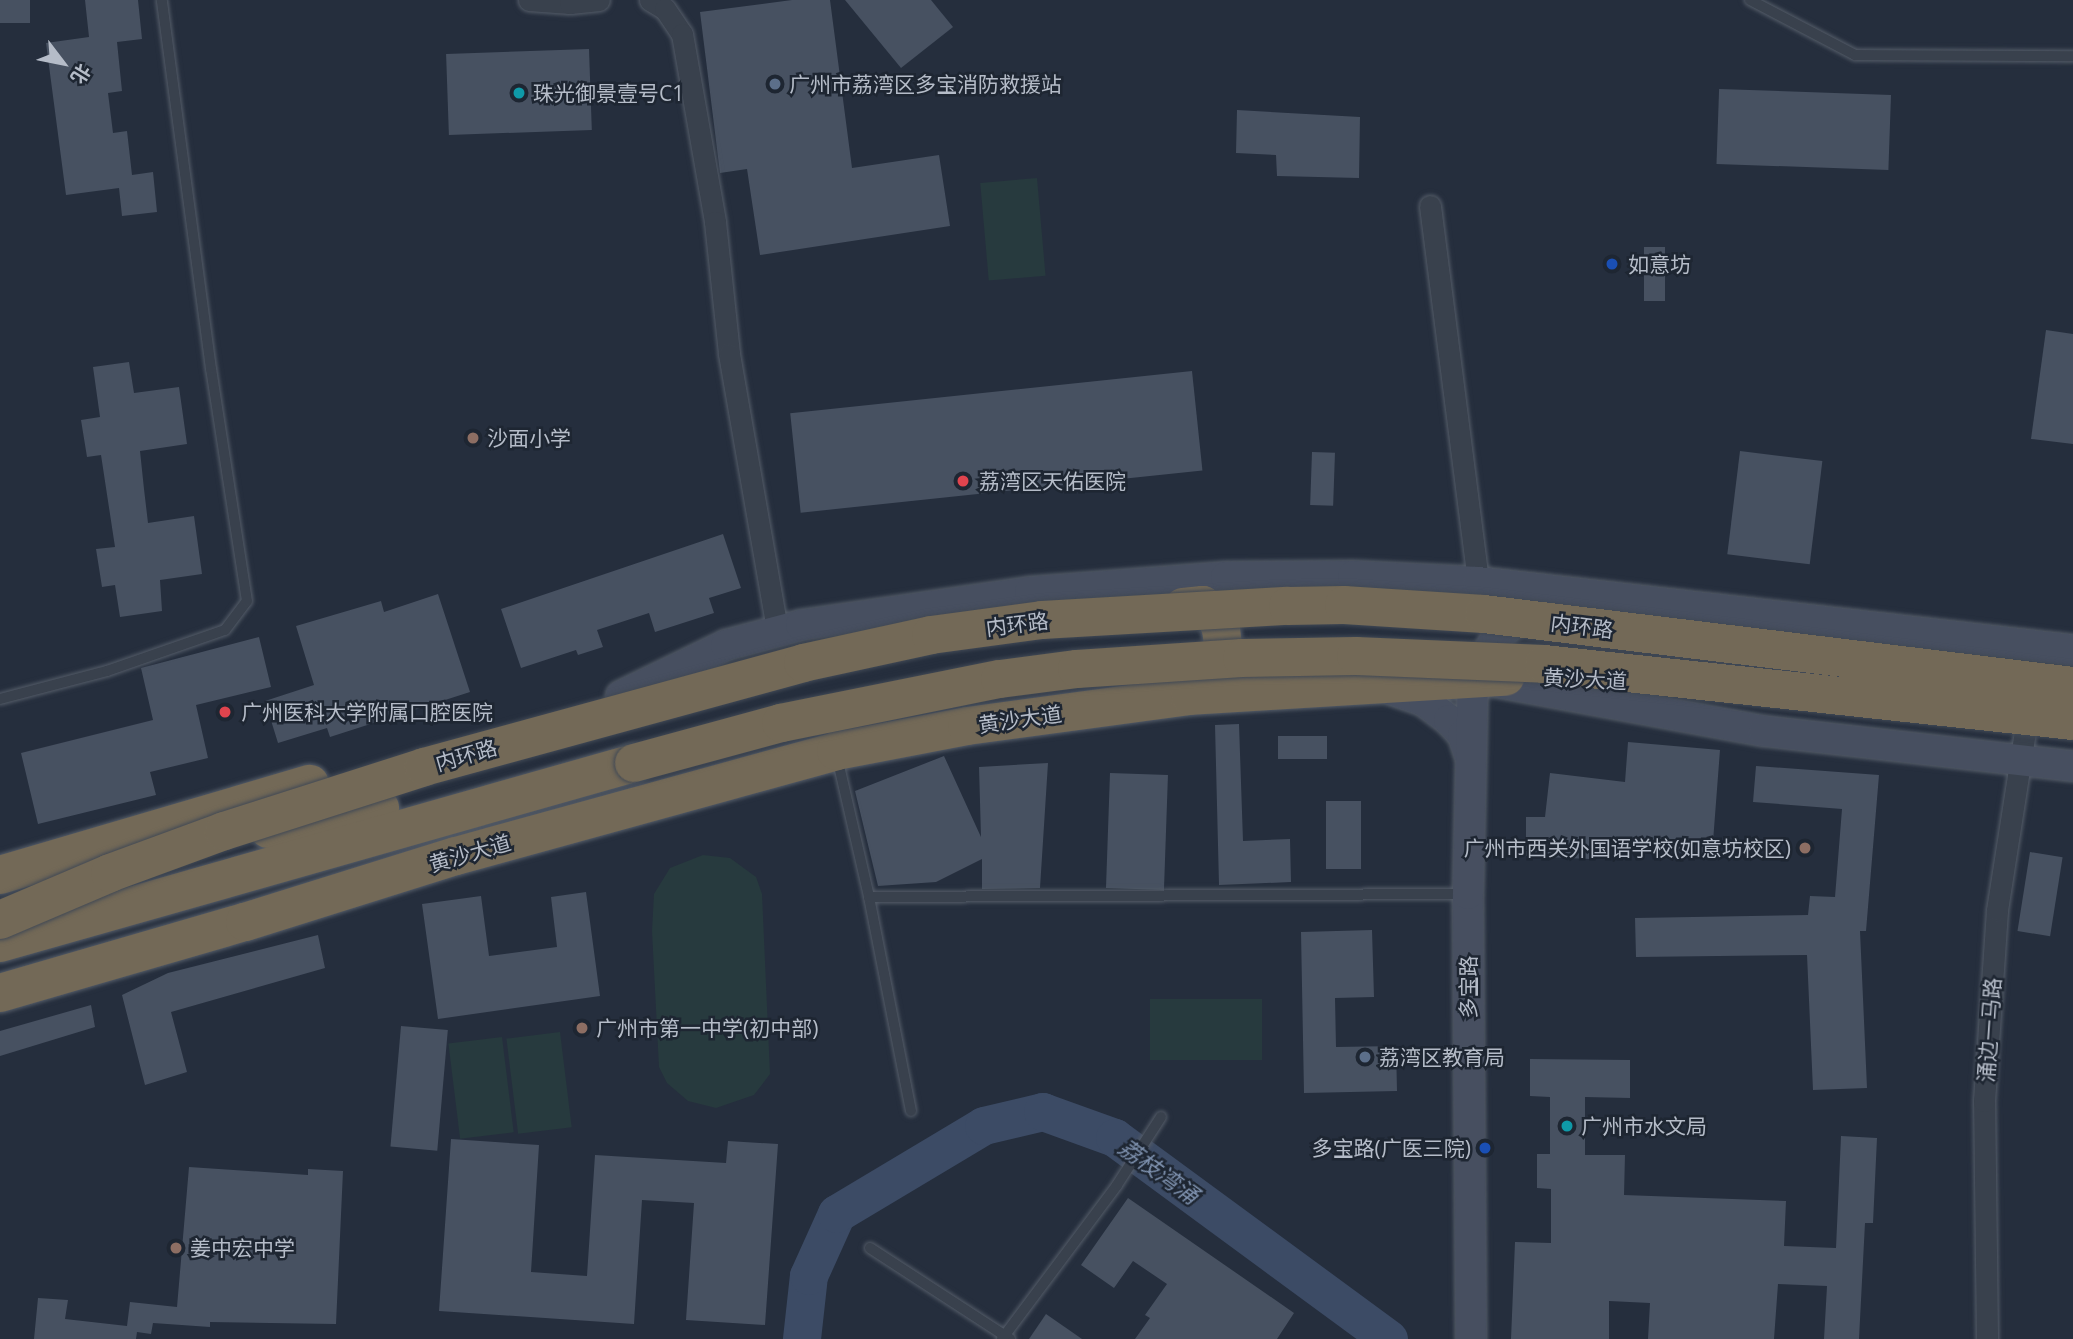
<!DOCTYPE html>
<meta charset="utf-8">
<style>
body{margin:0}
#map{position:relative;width:2073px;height:1339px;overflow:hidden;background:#252e3d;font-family:"Open Sans","Noto Sans SC",sans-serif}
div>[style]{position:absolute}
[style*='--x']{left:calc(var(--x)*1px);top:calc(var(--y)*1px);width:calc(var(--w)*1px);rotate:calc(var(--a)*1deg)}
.green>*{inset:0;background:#273a3e;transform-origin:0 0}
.river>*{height:38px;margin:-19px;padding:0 19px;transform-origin:19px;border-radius:19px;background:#3c4b65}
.building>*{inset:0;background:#475161;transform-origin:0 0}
.roads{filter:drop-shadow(0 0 2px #545c68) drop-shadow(0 0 2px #545c68)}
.lane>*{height:10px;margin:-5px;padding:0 5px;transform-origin:5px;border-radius:5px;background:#39414d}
.street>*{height:21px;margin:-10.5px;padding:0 10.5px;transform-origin:10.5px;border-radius:10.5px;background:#39414d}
.secondary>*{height:30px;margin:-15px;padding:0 15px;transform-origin:15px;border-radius:15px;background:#474f60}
.highway>*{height:38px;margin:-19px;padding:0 19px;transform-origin:19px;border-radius:19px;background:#736957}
.bridges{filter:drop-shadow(0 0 2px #414955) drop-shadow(0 0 2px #414955)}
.highway-bridge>*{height:38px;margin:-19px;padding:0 19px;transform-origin:19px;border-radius:19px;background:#736957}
.dots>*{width:19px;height:19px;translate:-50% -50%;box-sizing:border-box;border:4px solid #1e2632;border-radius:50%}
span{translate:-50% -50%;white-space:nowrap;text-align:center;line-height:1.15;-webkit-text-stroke:5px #1e2632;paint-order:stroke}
.poi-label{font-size:21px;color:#b5bcc8}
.left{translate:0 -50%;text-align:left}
.right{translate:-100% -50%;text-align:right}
.street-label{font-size:21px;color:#b5bcc8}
.water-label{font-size:23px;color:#7e91ae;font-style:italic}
.north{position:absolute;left:28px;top:28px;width:70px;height:70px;-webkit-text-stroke:5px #1e2632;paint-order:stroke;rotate:122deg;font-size:19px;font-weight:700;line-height:28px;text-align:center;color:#b5bcc8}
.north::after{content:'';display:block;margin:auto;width:24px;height:32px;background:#b5bcc8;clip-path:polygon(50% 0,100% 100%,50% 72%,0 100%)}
</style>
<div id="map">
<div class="green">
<div style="left:1037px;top:178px;width:98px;height:57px;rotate:85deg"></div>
<div style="clip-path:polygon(703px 855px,730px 858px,756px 877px,762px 894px,770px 1074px,754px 1095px,716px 1108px,688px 1101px,667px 1083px,659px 1067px,652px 931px,654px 894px,670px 868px)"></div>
<div style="left:1150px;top:999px;width:112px;height:61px"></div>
<div style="left:560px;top:1032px;width:96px;height:54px;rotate:83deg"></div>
<div style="left:502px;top:1037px;width:96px;height:54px;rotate:83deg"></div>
</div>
<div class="river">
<div style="--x:802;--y:1339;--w:63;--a:-83.7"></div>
<div style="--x:809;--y:1276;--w:68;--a:-65.7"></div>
<div style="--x:837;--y:1214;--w:171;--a:-30.9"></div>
<div style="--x:984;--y:1126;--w:61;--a:-13.3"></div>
<div style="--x:1043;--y:1112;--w:77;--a:19.9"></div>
<div style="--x:1115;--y:1138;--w:340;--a:36.3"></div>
</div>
<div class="building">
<div style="left:0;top:0;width:30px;height:23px"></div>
<div style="clip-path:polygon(85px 0,138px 0,142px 39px,117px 42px,122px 91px,108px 93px,113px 133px,127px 131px,132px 175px,153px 172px,157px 212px,122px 216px,119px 188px,66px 195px,46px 43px,89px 37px)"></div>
<div style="clip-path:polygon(792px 0,830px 0,852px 168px,939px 155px,950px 226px,760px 255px,747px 169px,720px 173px,700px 12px)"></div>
<div style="clip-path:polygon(845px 0,931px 0,953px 27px,901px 68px)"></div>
<div style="left:589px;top:49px;width:81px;height:143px;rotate:88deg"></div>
<div style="left:1891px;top:95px;width:75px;height:172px;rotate:92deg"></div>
<div style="clip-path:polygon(1237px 110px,1360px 117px,1359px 178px,1277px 176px,1276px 155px,1236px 153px)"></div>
<div style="left:1665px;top:247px;width:54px;height:21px;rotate:90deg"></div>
<div style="clip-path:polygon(2046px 330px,2073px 334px,2073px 444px,2031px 439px)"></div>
<div style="clip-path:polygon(129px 362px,134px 393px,179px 387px,187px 444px,140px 451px,144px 489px,148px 523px,194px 516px,202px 574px,160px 580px,162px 611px,120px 617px,115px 585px,102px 587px,96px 549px,115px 547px,101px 455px,87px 457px,81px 420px,100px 417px,93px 367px)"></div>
<div style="left:1192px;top:371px;width:100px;height:404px;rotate:84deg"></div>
<div style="left:1740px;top:451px;width:83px;height:104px;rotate:7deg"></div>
<div style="left:1312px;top:452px;width:23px;height:53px;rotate:2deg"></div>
<div style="clip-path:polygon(723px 534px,741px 588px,709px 598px,714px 613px,655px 632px,649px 613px,597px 630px,603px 647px,578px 655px,576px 650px,521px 668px,501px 609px)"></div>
<div style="clip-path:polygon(438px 594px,470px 692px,330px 737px,327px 728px,278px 743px,265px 701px,314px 685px,296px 626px,381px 601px,384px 612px)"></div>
<div style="clip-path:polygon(259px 637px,271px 687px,196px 705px,208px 758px,150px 772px,156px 795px,38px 824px,21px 753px,153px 720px,141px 668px)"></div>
<div style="clip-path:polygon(1239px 724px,1243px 841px,1290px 839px,1291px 882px,1219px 885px,1215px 725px)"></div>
<div style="left:1278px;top:736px;width:49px;height:23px"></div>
<div style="clip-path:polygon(1628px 742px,1720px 750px,1712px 855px,1590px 845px,1590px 859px,1526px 856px,1526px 817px,1545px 817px,1550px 773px,1625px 782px)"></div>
<div style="clip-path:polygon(944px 756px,981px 837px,979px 767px,1048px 763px,1040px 888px,982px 889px,982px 859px,936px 882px,878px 886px,855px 791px)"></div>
<div style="clip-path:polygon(1756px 766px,1879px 775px,1866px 931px,1860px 931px,1867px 1088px,1813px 1090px,1807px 955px,1636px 957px,1635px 918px,1808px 915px,1810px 896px,1835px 897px,1842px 809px,1753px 802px)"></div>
<div style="left:1110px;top:773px;width:58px;height:115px;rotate:2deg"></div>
<div style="left:1326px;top:801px;width:35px;height:68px"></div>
<div style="left:2030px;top:852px;width:33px;height:80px;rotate:9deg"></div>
<div style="clip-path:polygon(586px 892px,600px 996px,438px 1019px,422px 904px,481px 896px,489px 956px,557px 947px,551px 897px)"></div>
<div style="clip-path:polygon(1372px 930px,1374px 997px,1335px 998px,1336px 1047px,1396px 1046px,1397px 1091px,1304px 1093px,1301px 932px)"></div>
<div style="clip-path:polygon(318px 935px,325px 968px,171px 1012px,187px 1072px,145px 1085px,122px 995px,168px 973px)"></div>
<div style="clip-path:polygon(91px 1005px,95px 1027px,0 1056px,0 1031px)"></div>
<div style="left:401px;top:1026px;width:47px;height:121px;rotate:5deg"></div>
<div style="clip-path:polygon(1530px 1059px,1630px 1060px,1630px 1098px,1585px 1097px,1585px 1155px,1625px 1155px,1624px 1195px,1786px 1201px,1784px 1246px,1836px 1248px,1841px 1136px,1877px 1138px,1873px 1223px,1865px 1223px,1859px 1339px,1824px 1339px,1827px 1286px,1778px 1284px,1774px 1339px,1648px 1339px,1650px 1303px,1609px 1301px,1609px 1339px,1511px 1339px,1515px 1242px,1551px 1243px,1551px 1189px,1537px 1188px,1537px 1154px,1550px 1154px,1550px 1097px,1530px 1096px)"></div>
<div style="clip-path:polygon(451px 1139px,539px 1145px,531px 1272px,587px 1276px,595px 1155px,726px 1163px,728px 1141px,778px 1144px,765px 1325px,686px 1320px,694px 1203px,642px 1200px,634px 1324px,439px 1311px)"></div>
<div style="clip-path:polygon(189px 1167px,308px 1175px,308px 1169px,343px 1171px,336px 1324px,210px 1322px,210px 1327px,153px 1323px,151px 1334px,137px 1332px,136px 1339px,34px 1339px,38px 1298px,68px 1300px,65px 1319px,127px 1326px,130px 1302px,177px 1307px)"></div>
<div style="clip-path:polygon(1128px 1198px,1294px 1313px,1277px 1339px,1135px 1339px,1150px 1318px,1145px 1315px,1167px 1284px,1133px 1261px,1114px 1288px,1081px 1265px)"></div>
<div style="clip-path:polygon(1046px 1314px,1082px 1339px,1029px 1339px)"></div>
</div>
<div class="roads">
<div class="lane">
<div style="--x:1750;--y:0;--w:119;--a:27.6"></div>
<div style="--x:1855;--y:55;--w:218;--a:0.3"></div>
<div style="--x:0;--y:699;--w:111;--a:-14.7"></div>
<div style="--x:107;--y:671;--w:125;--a:-19.2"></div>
<div style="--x:225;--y:630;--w:36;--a:-53"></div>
<div style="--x:247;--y:601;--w:235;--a:-98.8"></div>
<div style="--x:211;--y:369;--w:372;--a:-97.6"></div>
<div style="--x:837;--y:757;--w:144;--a:77.1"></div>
<div style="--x:869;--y:897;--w:218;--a:78.9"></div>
<div style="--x:869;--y:897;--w:596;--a:-0.29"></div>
<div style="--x:870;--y:1248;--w:167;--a:33"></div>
<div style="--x:1002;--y:1339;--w:192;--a:-53.2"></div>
<div style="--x:1117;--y:1185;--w:81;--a:-57.1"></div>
</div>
<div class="street">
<div style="--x:529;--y:0;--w:41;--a:4.2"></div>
<div style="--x:570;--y:3;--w:29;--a:-6"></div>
<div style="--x:650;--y:0;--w:17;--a:31"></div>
<div style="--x:665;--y:9;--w:30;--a:56"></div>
<div style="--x:682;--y:34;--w:191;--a:80"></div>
<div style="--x:715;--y:222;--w:133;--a:83.9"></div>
<div style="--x:729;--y:354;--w:280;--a:80.1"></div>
<div style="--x:1430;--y:206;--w:379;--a:82.7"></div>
<div style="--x:1987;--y:1339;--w:238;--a:-90.7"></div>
<div style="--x:1984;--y:1101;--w:191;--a:-86.1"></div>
<div style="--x:1997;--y:910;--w:188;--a:-81.1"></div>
</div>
<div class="secondary">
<div style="--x:1480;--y:679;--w:289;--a:10.4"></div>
<div style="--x:1764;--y:731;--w:311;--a:6.5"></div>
<div style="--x:1387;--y:688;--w:39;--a:19"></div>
<div style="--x:1424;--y:701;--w:31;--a:37"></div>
<div style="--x:1449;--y:720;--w:21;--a:47"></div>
<div style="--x:1463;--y:735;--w:20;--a:72"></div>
<div style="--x:621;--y:696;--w:117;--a:-25.9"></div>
<div style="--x:726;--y:645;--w:78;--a:-14.9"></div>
<div style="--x:801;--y:625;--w:231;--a:-8.2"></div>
<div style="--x:1030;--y:592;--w:197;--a:-4.4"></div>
<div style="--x:1226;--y:577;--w:127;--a:-0.5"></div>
<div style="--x:1353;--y:576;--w:125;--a:2.7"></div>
<div style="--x:1478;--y:582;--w:599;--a:6.52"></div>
<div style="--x:1471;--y:1339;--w:445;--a:-90.4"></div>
<div style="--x:1468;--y:894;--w:216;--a:-88.7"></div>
<div style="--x:1473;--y:678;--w:48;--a:-59.7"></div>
<div style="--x:1497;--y:637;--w:26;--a:-40"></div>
<div style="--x:1517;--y:620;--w:12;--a:-24"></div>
</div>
<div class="highway">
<div style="--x:1183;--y:607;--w:20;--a:-6"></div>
<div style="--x:1203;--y:605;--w:20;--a:45"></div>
<div style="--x:1217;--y:619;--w:11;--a:68"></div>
<div style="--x:1221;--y:629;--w:33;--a:83"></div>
<div style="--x:1225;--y:662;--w:13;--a:117"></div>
<div style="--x:1219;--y:674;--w:18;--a:133"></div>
<div style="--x:268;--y:829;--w:46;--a:-6.2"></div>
<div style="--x:314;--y:824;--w:68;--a:-13.6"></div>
<div style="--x:0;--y:875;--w:323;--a:-16.4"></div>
<div style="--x:0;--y:943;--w:659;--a:-15.85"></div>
<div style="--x:0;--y:993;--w:255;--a:-16.2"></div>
<div style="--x:245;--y:922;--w:221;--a:-17.4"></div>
<div style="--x:456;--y:856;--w:394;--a:-15.4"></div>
<div style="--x:836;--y:751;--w:133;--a:-10.8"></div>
<div style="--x:967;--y:726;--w:225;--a:-7.7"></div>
<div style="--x:1190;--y:696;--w:316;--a:-3.5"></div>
</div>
</div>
<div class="bridges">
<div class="highway-bridge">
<div style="--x:634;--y:763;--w:152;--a:-15.2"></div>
<div style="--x:781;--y:723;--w:223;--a:-11.4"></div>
<div style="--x:1000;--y:679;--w:78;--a:-7.4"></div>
<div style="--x:1077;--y:669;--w:165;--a:-3.8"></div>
<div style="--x:1242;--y:658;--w:114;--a:-1"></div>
<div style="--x:1356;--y:656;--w:188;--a:2.4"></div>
<div style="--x:1544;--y:664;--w:532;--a:6.15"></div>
<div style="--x:0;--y:920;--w:120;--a:-23.1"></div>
<div style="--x:110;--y:873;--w:121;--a:-20.2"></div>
<div style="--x:224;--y:831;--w:210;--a:-17.7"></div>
<div style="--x:424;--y:767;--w:393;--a:-15.3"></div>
<div style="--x:803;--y:663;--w:131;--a:-12.3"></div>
<div style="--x:931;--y:635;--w:112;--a:-7.7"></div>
<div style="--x:1042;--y:620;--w:246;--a:-3.3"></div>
<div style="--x:1288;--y:606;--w:56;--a:-1"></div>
<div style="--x:1344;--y:605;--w:140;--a:3.7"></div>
<div style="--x:1484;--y:614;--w:593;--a:6.97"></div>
</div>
</div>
<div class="dots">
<div style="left:775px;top:84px;background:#5c6f8a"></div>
<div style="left:519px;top:93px;background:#0f9aa8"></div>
<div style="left:1612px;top:264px;background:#1a4fb4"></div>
<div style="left:473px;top:438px;background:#8d6e63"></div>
<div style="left:963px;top:481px;background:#e0444e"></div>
<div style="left:225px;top:712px;background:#e0444e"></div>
<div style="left:1805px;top:848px;background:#8d6e63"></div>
<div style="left:582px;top:1028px;background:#8d6e63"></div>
<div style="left:1365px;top:1057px;background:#5c6f8a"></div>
<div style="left:1567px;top:1126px;background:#0f9aa8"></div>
<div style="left:1485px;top:1148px;background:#1a4fb4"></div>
<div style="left:176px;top:1248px;background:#8d6e63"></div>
</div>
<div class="poi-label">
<span class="left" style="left:789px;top:84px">广州市荔湾区多宝消防救援站</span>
<span class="left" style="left:533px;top:93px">珠光御景壹号C1</span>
<span class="left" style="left:1628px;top:264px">如意坊</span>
<span class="left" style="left:487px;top:438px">沙面小学</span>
<span class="left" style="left:979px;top:481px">荔湾区天佑医院</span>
<span class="left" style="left:241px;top:712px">广州医科大学附属口腔医院</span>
<span class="right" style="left:1791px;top:848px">广州市西关外国语学校(如意坊校区)</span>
<span class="left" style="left:596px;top:1028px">广州市第一中学(初中部)</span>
<span class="left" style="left:1379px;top:1057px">荔湾区教育局</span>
<span class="left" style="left:1581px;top:1126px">广州市水文局</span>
<span class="right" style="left:1471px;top:1148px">多宝路(广医三院)</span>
<span class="left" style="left:190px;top:1248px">姜中宏中学</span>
</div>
<div class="street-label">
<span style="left:1017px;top:624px;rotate:-7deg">内环路</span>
<span style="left:1582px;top:626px;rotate:7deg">内环路</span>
<span style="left:1585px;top:679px;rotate:3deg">黄沙大道</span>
<span style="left:1020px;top:719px;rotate:-8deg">黄沙大道</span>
<span style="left:466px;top:755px;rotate:-16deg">内环路</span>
<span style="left:470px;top:853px;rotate:-16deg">黄沙大道</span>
<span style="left:1468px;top:987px;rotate:-90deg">多宝路</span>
<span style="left:1989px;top:1030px;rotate:-86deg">涌边一马路</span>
</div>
<div class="water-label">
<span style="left:1159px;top:1171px;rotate:36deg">荔枝湾涌</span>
</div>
<div class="north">北</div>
</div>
